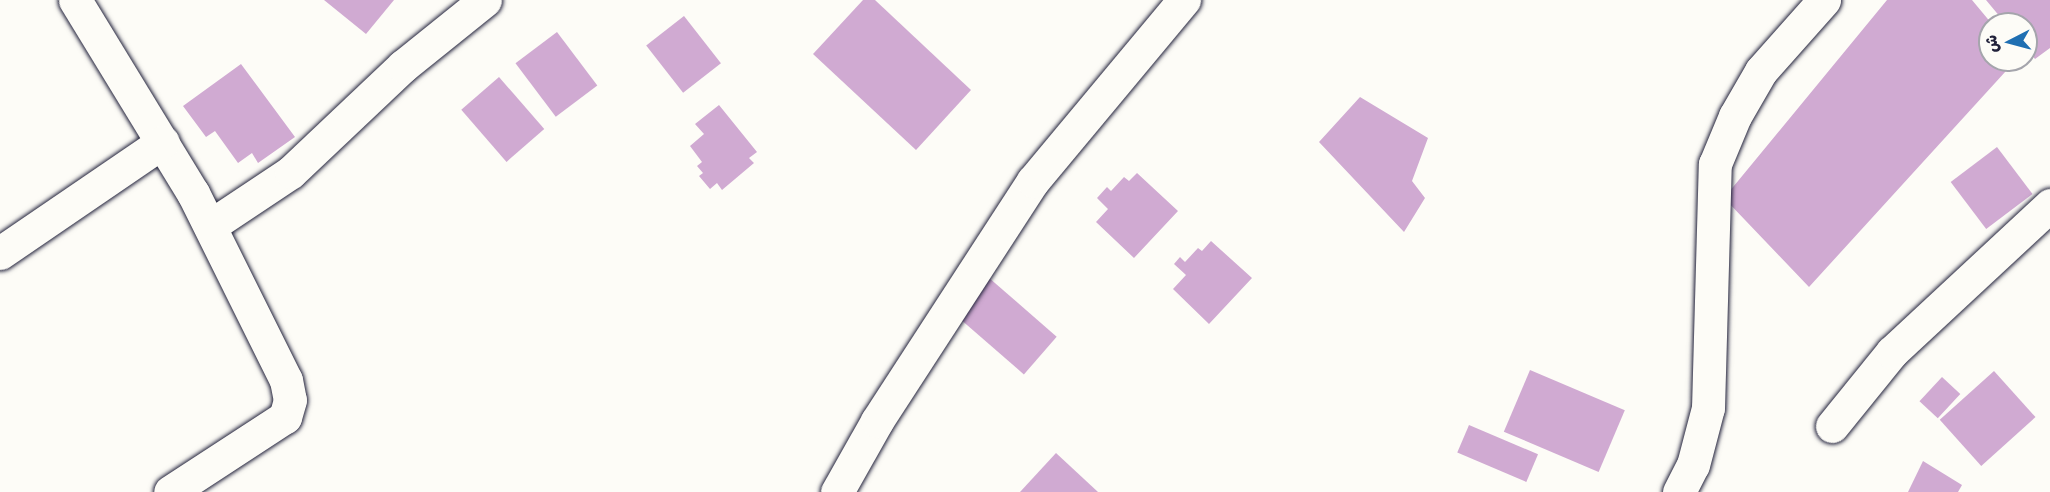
<!DOCTYPE html>
<meta charset="utf-8">
<style>
body{margin:0}
#map{position:relative;width:2050px;height:492px;overflow:hidden;background:#fdfcf7;font-family:Sriracha,"Playpen Sans Arabic",sans-serif}
div>[style]{position:absolute}
[style*='--x']{left:calc(var(--x)*1px);top:calc(var(--y)*1px);width:calc(var(--w)*1px);rotate:calc(var(--a)*1deg)}
.building>*{inset:0;background:#d0aad2;transform-origin:0 0}
.roads{filter:drop-shadow(0 0 2px #22223b) drop-shadow(0 0 2px #22223b)}
.minor>*{height:33px;margin:-16.5px;padding:0 16.5px;transform-origin:16.5px;border-radius:16.5px;background:#fdfcf7}
span{translate:-50% -50%;white-space:nowrap;text-align:center;line-height:1.15;-webkit-text-stroke:4.5px #fdfcf7;paint-order:stroke}
.north{position:absolute;left:1978px;top:12px;width:60px;height:60px;box-sizing:border-box;background:#fdfcf7;border:2px solid #a5a5ac;border-radius:50%;rotate:264deg;font-size:16px;font-weight:700;line-height:24px;text-align:center;color:#22223b}
.north::after{content:'';display:block;margin:auto;width:21px;height:27px;background:#1f6fb2;clip-path:polygon(50% 0,100% 100%,50% 72%,0 100%)}
</style>
<div id="map">
<div class="building">
<div style="clip-path:polygon(324px 0,394px 0,366px 34px)"></div>
<div style="clip-path:polygon(863px 0,875px 0,971px 90px,916px 150px,813px 54px)"></div>
<div style="clip-path:polygon(1887px 0,1972px 0,1992px 24px,1990px 60px,2016px 60px,1809px 287px,1724px 198px)"></div>
<div style="clip-path:polygon(1986px 0,2050px 0,2050px 48px,2035px 59px,2026px 48px,2026px 24px,2006px 24px)"></div>
<div style="left:684px;top:16px;width:60px;height:48px;rotate:52deg"></div>
<div style="left:557px;top:32px;width:67px;height:52px;rotate:53deg"></div>
<div style="clip-path:polygon(241px 64px,295px 137px,258px 163px,252px 153px,238px 163px,215px 131px,206px 137px,183px 106px)"></div>
<div style="left:499px;top:77px;width:69px;height:50px;rotate:49deg"></div>
<div style="clip-path:polygon(1360px 97px,1428px 138px,1412px 181px,1425px 198px,1404px 232px,1319px 142px)"></div>
<div style="clip-path:polygon(719px 105px,757px 152px,749px 158px,754px 163px,722px 190px,717px 183px,710px 189px,699px 176px,703px 173px,697px 166px,702px 162px,690px 146px,704px 134px,695px 124px)"></div>
<div style="left:1997px;top:147px;width:59px;height:58px;rotate:53deg"></div>
<div style="clip-path:polygon(1137px 173px,1178px 211px,1134px 258px,1096px 222px,1108px 209px,1097px 198px,1107px 187px,1111px 191px,1124px 177px,1129px 181px)"></div>
<div style="clip-path:polygon(1211px 241px,1252px 278px,1209px 324px,1173px 289px,1186px 275px,1174px 264px,1180px 257px,1185px 262px,1198px 248px,1202px 251px)"></div>
<div style="left:988px;top:277px;width:91px;height:50px;rotate:41deg"></div>
<div style="left:1530px;top:370px;width:103px;height:67px;rotate:23deg"></div>
<div style="left:1994px;top:371px;width:62px;height:73px;rotate:48deg"></div>
<div style="left:1942px;top:377px;width:25px;height:33px;rotate:43deg"></div>
<div style="left:1469px;top:425px;width:75px;height:30px;rotate:23deg"></div>
<div style="clip-path:polygon(1056px 453px,1098px 492px,1020px 492px)"></div>
<div style="clip-path:polygon(1923px 461px,1962px 485px,1958px 492px,1908px 492px)"></div>
</div>
<div class="roads">
<div class="minor">
<div style="--x:75;--y:0;--w:226;--a:58.6"></div>
<div style="--x:193;--y:193;--w:209;--a:63.6"></div>
<div style="--x:286;--y:380;--w:20;--a:79"></div>
<div style="--x:290;--y:400;--w:18;--a:106"></div>
<div style="--x:285;--y:417;--w:137;--a:146.9"></div>
<div style="--x:210;--y:226;--w:97;--a:-33.7"></div>
<div style="--x:291;--y:172;--w:154;--a:-43.4"></div>
<div style="--x:403;--y:66;--w:105;--a:-38.8"></div>
<div style="--x:0;--y:253;--w:197;--a:-34.3"></div>
<div style="--x:1832;--y:426;--w:95;--a:-51"></div>
<div style="--x:1892;--y:352;--w:216;--a:-42.9"></div>
<div style="--x:837;--y:492;--w:81;--a:-60.6"></div>
<div style="--x:877;--y:421;--w:286;--a:-57"></div>
<div style="--x:1033;--y:181;--w:236;--a:-50.2"></div>
<div style="--x:1679;--y:492;--w:30;--a:-63"></div>
<div style="--x:1693;--y:465;--w:59;--a:-75.3"></div>
<div style="--x:1708;--y:408;--w:244;--a:-88.4"></div>
<div style="--x:1715;--y:164;--w:52;--a:-67.4"></div>
<div style="--x:1735;--y:116;--w:52;--a:-60"></div>
<div style="--x:1761;--y:71;--w:95;--a:-48.4"></div>
</div>
</div>
<div class="north">ش</div>
</div>
